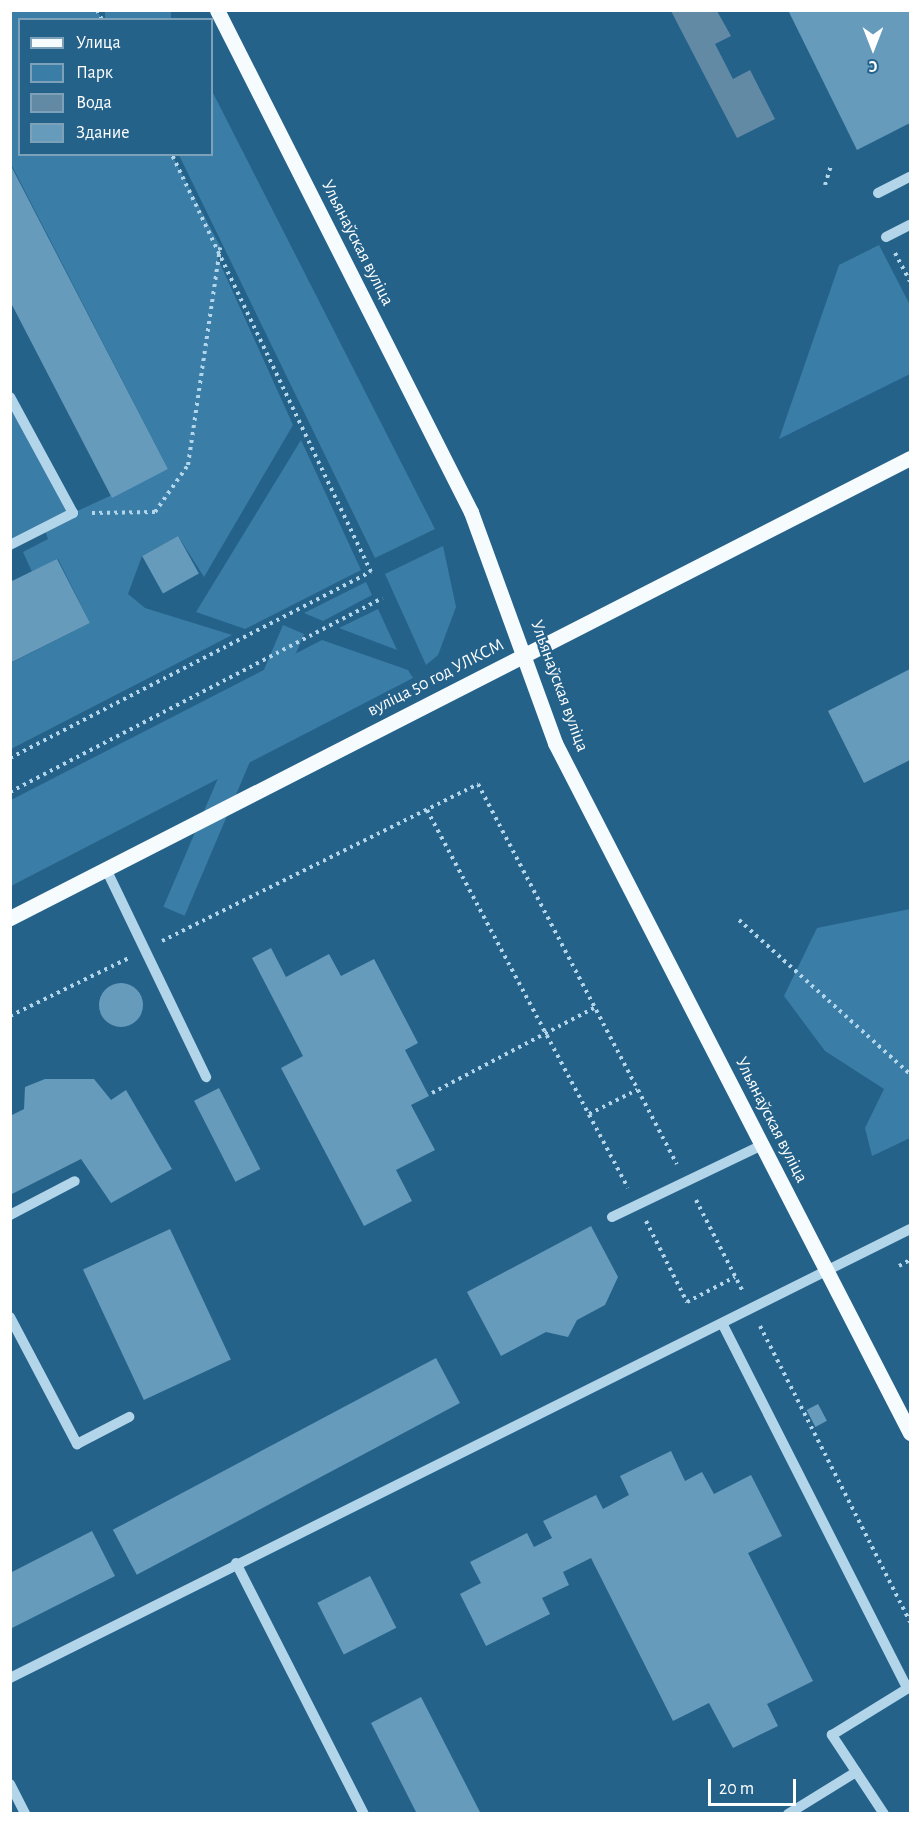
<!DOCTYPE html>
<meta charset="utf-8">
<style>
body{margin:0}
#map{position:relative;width:921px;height:1824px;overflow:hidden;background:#25628a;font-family:"Alegreya Sans",sans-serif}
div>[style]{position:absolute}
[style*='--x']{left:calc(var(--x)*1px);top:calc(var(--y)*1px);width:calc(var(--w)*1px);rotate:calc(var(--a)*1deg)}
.green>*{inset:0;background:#3a7da7;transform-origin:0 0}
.water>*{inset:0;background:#628aa5}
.building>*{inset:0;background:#669bbc;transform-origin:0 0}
.round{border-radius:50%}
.path>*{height:4px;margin-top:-2px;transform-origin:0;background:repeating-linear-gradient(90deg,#b3d5ea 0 3px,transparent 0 7.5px)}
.minor>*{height:10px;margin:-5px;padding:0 5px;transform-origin:5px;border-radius:5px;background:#b3d5ea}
.major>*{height:15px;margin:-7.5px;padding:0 7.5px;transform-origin:7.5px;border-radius:7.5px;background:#f6fbfe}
span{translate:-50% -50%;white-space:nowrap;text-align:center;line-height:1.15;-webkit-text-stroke:4.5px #25628a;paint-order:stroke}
.street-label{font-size:18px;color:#fff}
.frame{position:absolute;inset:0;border:12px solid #fff;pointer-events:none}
.legend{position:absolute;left:18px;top:18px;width:195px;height:138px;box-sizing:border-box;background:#25628a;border:2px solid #7ca1b9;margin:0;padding:8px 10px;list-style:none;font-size:18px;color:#fff}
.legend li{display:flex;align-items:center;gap:12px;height:30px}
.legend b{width:30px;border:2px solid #7ca1b9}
.north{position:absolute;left:843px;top:18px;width:60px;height:60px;-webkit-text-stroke:4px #25628a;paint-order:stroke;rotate:180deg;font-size:16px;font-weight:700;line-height:24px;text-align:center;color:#fff}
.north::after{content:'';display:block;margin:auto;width:21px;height:27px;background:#fff;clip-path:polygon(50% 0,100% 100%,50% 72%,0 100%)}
.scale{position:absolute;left:708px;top:1779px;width:88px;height:27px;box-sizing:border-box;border:3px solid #fff;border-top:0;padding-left:8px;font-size:18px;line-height:21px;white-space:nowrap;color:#fff;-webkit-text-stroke:4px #25628a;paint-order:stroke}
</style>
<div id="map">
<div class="green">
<div style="clip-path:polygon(11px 11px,97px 11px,102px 19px,20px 20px,20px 154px,172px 155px,220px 246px,218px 259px,293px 425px,204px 577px,178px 536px,142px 556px,128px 594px,145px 608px,232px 635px,11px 749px,11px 663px,90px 623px,58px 559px,32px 572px,23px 552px,48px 539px,44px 528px,11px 545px,10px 397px,73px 513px,168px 469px,11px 164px)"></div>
<div style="left:105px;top:11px;width:66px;height:9px"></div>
<div style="clip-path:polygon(212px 91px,435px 529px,375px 558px,179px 155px,212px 154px)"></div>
<div style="clip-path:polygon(879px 245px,910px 305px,910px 374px,779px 439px,839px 265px)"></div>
<div style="clip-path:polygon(301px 440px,361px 570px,245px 629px,196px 612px)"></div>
<div style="clip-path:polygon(443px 546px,456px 607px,438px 655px,426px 665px,385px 574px)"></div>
<div style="clip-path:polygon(366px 582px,372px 595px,323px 621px,304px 613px)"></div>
<div style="clip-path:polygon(378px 609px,397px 650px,339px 628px)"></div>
<div style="left:283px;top:625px;width:23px;height:306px;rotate:23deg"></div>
<div style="clip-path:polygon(322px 640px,408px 670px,413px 678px,11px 886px,11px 800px)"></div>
<div style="clip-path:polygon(910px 909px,910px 1138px,872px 1156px,865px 1128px,884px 1089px,825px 1051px,784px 996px,817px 928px)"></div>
</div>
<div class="water">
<div style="clip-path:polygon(671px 11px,717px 11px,731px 36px,715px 44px,733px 79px,750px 70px,775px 119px,737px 138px)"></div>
</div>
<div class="building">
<div style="clip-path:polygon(788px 10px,910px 10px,910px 123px,857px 150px)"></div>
<div style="clip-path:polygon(10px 164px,168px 469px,112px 498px,10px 301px)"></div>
<div style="left:178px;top:536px;width:43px;height:41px;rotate:61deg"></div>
<div style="clip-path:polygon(57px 559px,90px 623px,10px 663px,10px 582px)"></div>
<div style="clip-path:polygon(910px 669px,910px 760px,864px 783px,828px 711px)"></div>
<div style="clip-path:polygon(271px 948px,286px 977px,329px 954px,341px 976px,374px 959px,418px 1043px,405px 1050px,429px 1096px,411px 1105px,435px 1150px,396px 1170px,412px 1201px,364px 1226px,281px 1068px,303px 1056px,252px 958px)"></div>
<div class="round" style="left:99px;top:983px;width:44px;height:44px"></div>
<div style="clip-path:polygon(45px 1079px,94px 1079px,111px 1100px,126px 1090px,172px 1169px,111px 1203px,81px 1159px,10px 1195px,10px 1116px,24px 1109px,25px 1087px)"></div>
<div style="left:219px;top:1088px;width:91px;height:28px;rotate:63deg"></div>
<div style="clip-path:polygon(591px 1226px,618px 1277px,605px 1305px,577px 1320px,568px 1337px,546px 1332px,501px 1356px,467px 1292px)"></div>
<div style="left:170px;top:1229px;width:144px;height:96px;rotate:65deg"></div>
<div style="left:436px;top:1358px;width:51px;height:366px;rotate:62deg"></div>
<div style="left:818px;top:1404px;width:19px;height:13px;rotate:62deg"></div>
<div style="clip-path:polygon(671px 1451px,685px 1481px,702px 1472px,714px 1494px,751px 1475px,782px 1536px,748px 1553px,813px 1681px,767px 1704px,778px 1726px,733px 1748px,709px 1703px,673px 1721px,591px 1558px,563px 1572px,569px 1585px,542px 1598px,550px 1614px,486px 1646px,460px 1594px,481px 1583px,470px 1562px,527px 1533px,534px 1547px,552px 1538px,543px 1521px,596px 1495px,603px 1509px,629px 1495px,620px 1476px)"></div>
<div style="clip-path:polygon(92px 1531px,115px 1576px,10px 1629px,10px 1573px)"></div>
<div style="left:370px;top:1576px;width:58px;height:59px;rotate:63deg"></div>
<div style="clip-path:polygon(421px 1697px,481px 1814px,417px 1814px,371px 1723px)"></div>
</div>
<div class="path">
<div style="--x:97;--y:10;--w:11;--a:63"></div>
<div style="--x:825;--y:185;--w:21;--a:-73"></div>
<div style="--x:895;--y:253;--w:32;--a:62"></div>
<div style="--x:92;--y:513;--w:63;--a:-0.9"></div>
<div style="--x:155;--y:512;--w:57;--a:-54.9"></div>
<div style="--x:188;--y:465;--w:220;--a:-81.6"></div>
<div style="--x:10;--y:758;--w:406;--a:-27.3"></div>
<div style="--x:371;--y:572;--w:463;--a:-115.5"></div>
<div style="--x:10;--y:792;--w:420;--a:-27.5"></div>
<div style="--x:427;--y:810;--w:428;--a:62"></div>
<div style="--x:739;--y:920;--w:230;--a:42"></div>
<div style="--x:162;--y:941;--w:353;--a:-26.4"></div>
<div style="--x:478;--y:784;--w:429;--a:62.4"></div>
<div style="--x:10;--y:1016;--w:132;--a:-26"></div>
<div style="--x:432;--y:1093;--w:183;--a:-27.7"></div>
<div style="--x:589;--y:1114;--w:54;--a:-26.6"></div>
<div style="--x:696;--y:1200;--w:103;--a:62.9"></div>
<div style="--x:646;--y:1221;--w:91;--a:63.2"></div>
<div style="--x:687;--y:1302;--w:54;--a:-27.5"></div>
<div style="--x:899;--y:1266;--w:13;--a:-29"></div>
<div style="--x:760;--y:1326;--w:332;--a:63.1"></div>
</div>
<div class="minor">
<div style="--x:878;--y:193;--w:36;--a:-27"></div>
<div style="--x:886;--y:237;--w:27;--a:-27"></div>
<div style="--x:10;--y:397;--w:132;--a:61.5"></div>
<div style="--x:73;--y:513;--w:71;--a:153.1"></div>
<div style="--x:106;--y:869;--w:231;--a:64.3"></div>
<div style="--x:10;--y:1215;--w:73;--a:-27.6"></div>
<div style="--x:612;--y:1217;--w:166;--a:-25.6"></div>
<div style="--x:10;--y:1317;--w:144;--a:62.2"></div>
<div style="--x:77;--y:1444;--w:59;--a:-27.4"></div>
<div style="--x:723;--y:1325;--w:407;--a:63.1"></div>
<div style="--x:236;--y:1563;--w:282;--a:63"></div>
<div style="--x:10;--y:1678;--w:1006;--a:-26.51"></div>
<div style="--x:10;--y:1784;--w:34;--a:63"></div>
<div style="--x:788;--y:1814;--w:80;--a:-31.7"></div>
<div style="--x:884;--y:1814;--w:95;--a:-123.4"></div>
<div style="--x:832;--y:1735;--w:92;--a:-31.6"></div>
</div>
<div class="major">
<div style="--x:217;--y:10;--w:563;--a:63.16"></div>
<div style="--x:471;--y:512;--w:246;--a:70"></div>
<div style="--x:555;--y:743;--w:776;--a:62.77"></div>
<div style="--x:10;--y:918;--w:1011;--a:-27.07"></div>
</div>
<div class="street-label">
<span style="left:357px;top:243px;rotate:63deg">Ульянаўская вуліца</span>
<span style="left:436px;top:678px;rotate:-27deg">вуліца 50 год УЛКСМ</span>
<span style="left:559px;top:686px;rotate:70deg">Ульянаўская вуліца</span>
<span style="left:771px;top:1120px;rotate:63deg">Ульянаўская вуліца</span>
</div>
<div class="frame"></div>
<ul class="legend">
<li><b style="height:8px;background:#f6fbfe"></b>Улица</li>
<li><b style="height:16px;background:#3a7da7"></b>Парк</li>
<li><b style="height:16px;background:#628aa5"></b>Вода</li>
<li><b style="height:16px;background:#669bbc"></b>Здание</li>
</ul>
<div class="north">С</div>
<div class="scale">20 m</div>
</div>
